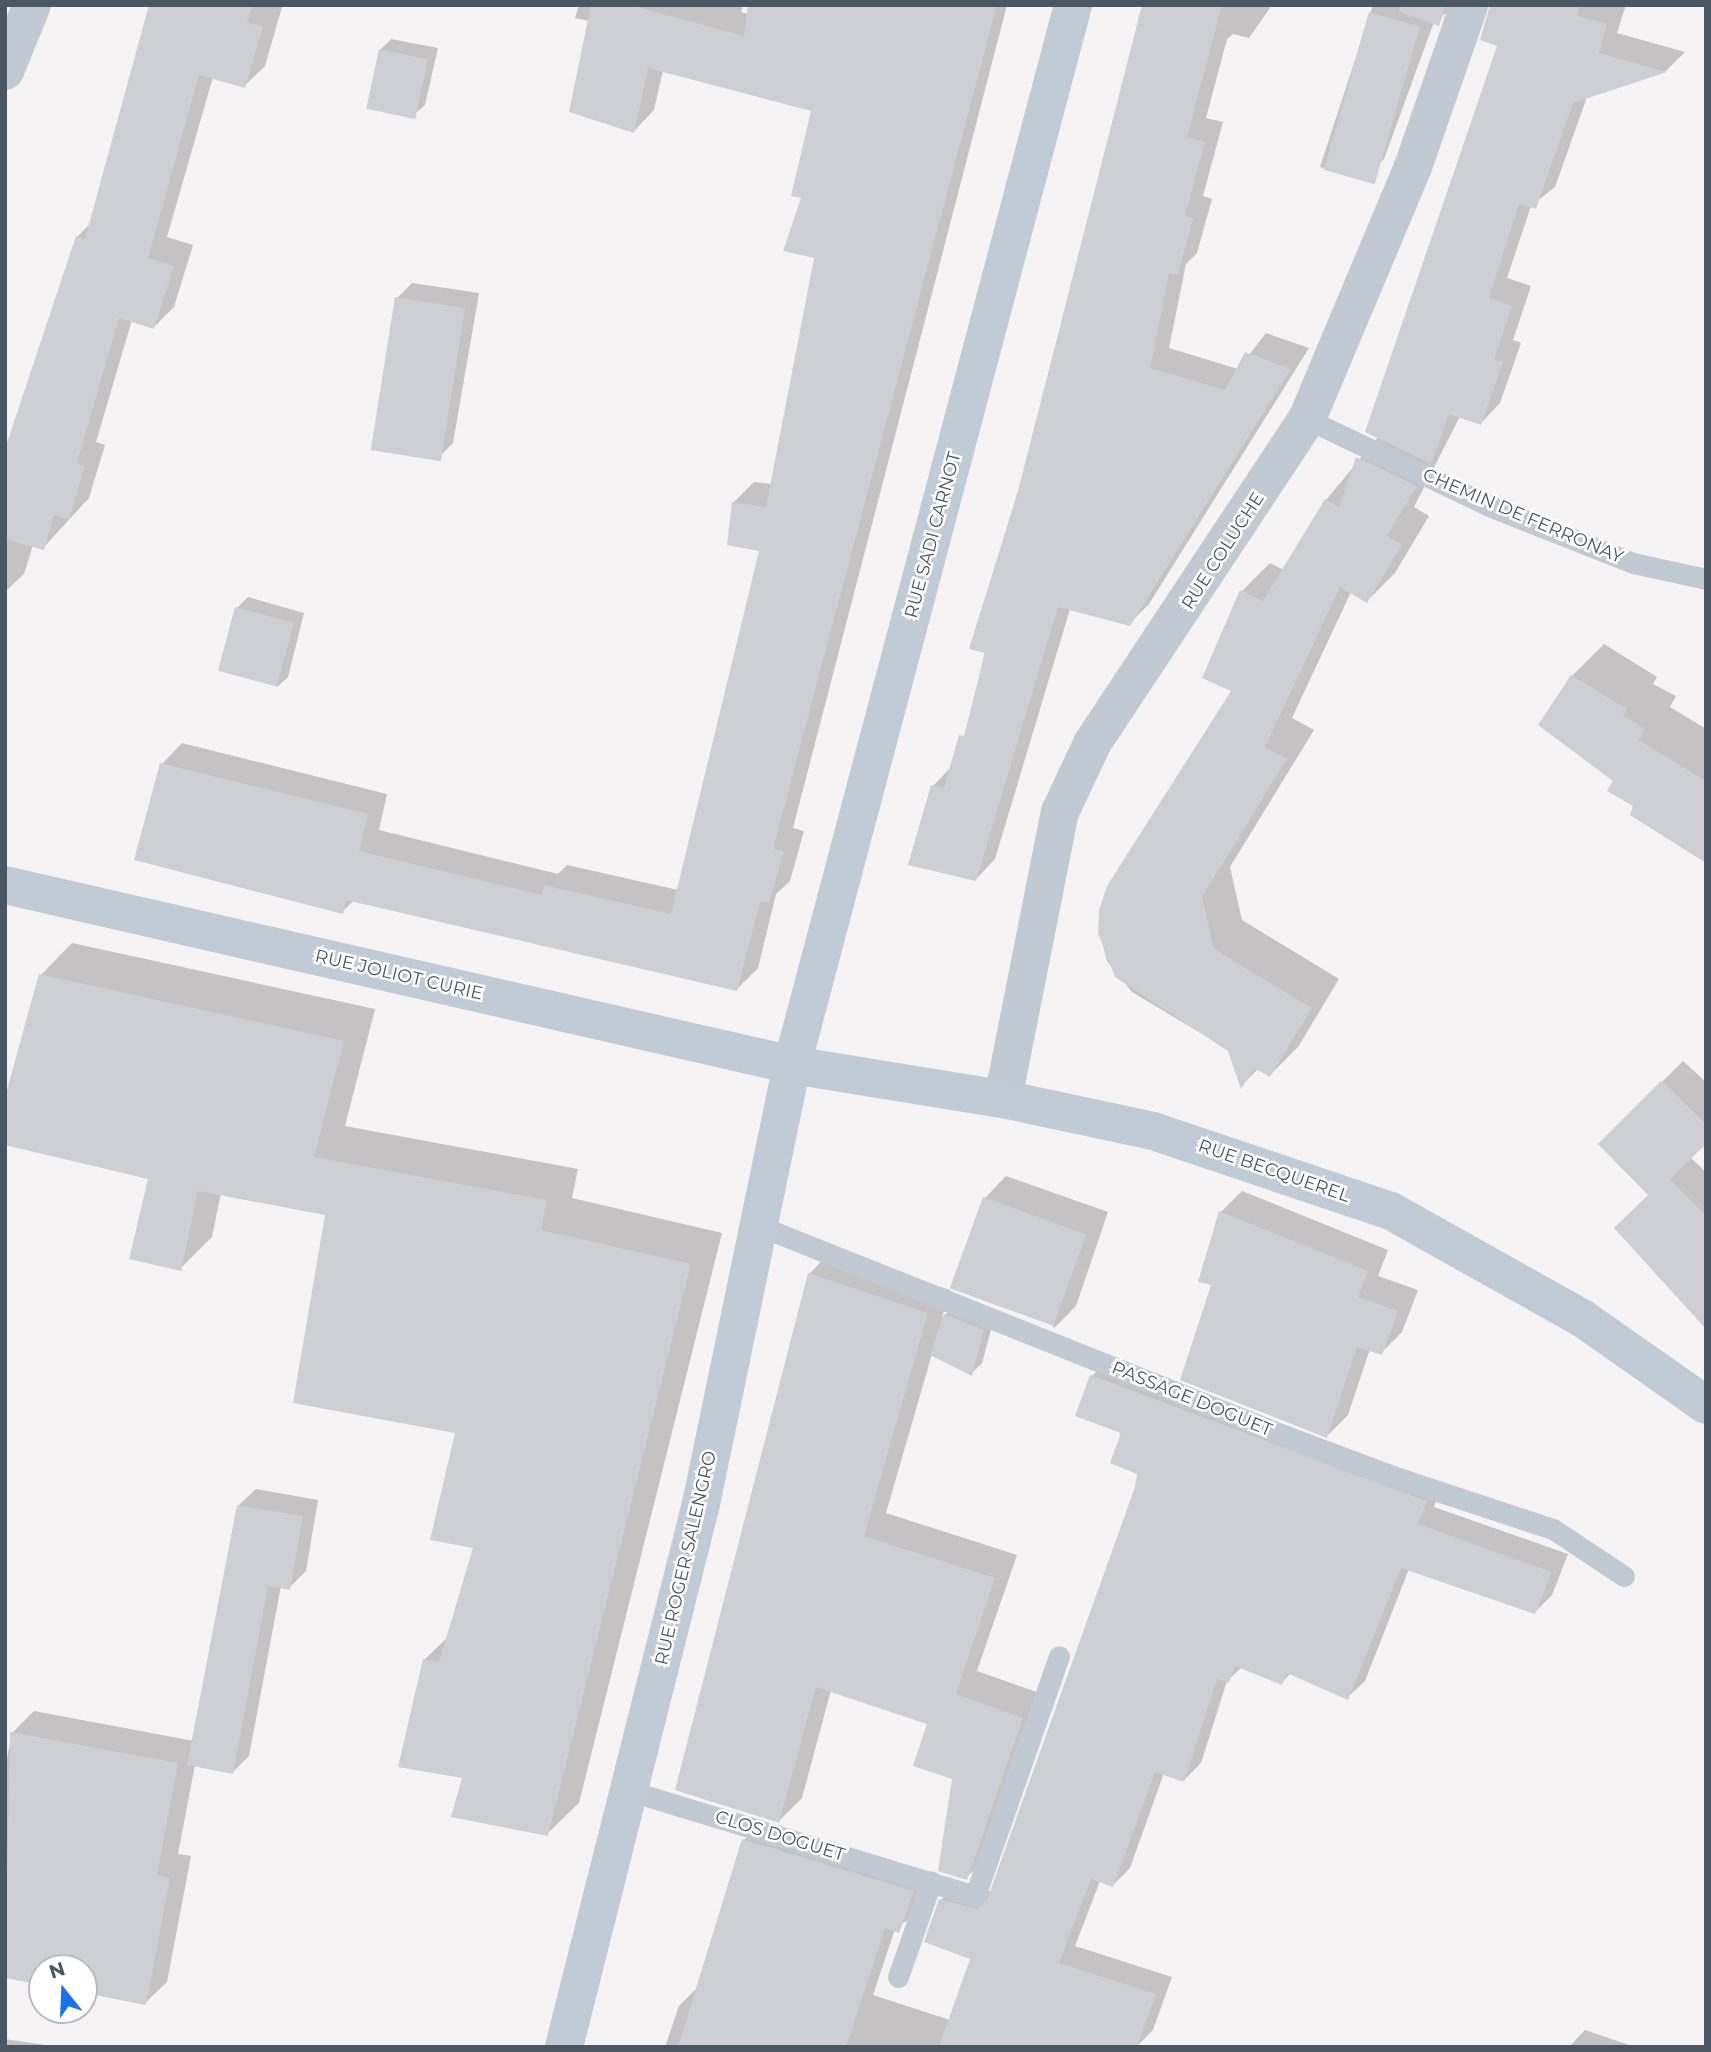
<!DOCTYPE html>
<style>
body{margin:0}
#map{position:relative;width:1711px;height:2052px;overflow:hidden;background:#f5f3f3;font-family:Montserrat,sans-serif}
div>[style]{position:absolute}
[style*='--x']{left:calc(var(--x)*1px);top:calc(var(--y)*1px);width:calc(var(--w)*1px);rotate:calc(var(--a)*1deg)}
.shadow>*{inset:0;background:#0003}
.building>*{inset:0;background:#cdcfd5;transform-origin:0 0}
.lane>*{height:21px;margin:-10.5px;padding:0 10.5px;transform-origin:10.5px;border-radius:10.5px;background:#c1cad2}
.street>*{height:38px;margin:-19px;padding:0 19px;transform-origin:19px;border-radius:19px;background:#c1cad2}
.secondary>*{height:38px;margin:-19px;padding:0 19px;transform-origin:19px;border-radius:19px;background:#c1cbd6}
span{translate:-50% -50%;white-space:nowrap;text-align:center;line-height:1.15;-webkit-text-stroke:5px #fff;paint-order:stroke}
.street-label{font-size:18px;color:#4a5661}
.frame{position:absolute;inset:0;border:7px solid #4a5661;pointer-events:none}
.north{position:absolute;left:28px;top:1954px;width:70px;height:70px;box-sizing:border-box;background:#fff;border:2px solid #b7bbc0;border-radius:50%;rotate:342deg;font-size:19px;font-weight:700;line-height:28px;text-align:center;color:#4a5661}
.north::after{content:'';display:block;margin:auto;width:24px;height:32px;background:#1a73e8;clip-path:polygon(50% 0,100% 100%,50% 72%,0 100%)}
</style>
<div id="map">
<div class="shadow">
<div style="clip-path:polygon(151px 5px,282px 7px,265px 66px,244px 86px,213px 77px,167px 237px,193px 245px,174px 307px,154px 327px,132px 320px,96px 442px,105px 445px,89px 498px,43px 548px,33px 545px,24px 574px,5px 592px,5px 462px,77px 237px,91px 223px)"></div>
<div style="clip-path:polygon(579px 5px,743px 5px,741px 12px,877px 49px,888px 5px,1007px 5px,793px 828px,804px 831px,790px 881px,776px 894px,758px 968px,737px 989px,354px 900px,342px 912px,162px 764px,182px 743px,387px 794px,379px 830px,558px 874px,567px 865px,678px 890px,761px 549px,733px 503px,754px 482px,772px 484px,816px 256px,803px 197px,813px 110px,663px 70px,654px 110px,634px 131px,589px 21px,575px 18px)"></div>
<div style="clip-path:polygon(1144px 5px,1272px 5px,1249px 38px,1233px 34px,1227px 39px,1206px 118px,1223px 122px,1203px 196px,1212px 199px,1197px 253px,1186px 264px,1169px 348px,1238px 369px,1266px 333px,1309px 348px,1149px 604px,1129px 624px,1070px 609px,995px 859px,976px 879px,933px 786px,951px 767px,968px 729px,1020px 491px)"></div>
<div style="clip-path:polygon(1373px 5px,1457px 5px,1434px 22px,1384px 159px,1364px 179px,1320px 167px)"></div>
<div style="clip-path:polygon(1491px 5px,1626px 5px,1617px 33px,1685px 52px,1666px 71px,1587px 97px,1555px 187px,1531px 206px,1507px 278px,1531px 286px,1513px 340px,1521px 343px,1500px 403px,1481px 423px,1460px 416px,1414px 507px,1429px 516px,1395px 573px,1367px 601px,1351px 592px,1292px 718px,1314px 730px,1230px 867px,1242px 920px,1339px 979px,1298px 1047px,1270px 1075px,1259px 1068px,1242px 1085px,1229px 1050px,1132px 992px,1107px 961px,1100px 933px,1234px 690px,1242px 591px,1270px 563px,1284px 570px,1326px 500px,1379px 436px,1499px 45px)"></div>
<div style="clip-path:polygon(391px 39px,438px 48px,425px 105px,414px 115px,380px 50px)"></div>
<div style="clip-path:polygon(412px 283px,479px 293px,453px 443px,438px 458px,397px 298px)"></div>
<div style="clip-path:polygon(248px 597px,304px 613px,288px 677px,277px 687px,237px 608px)"></div>
<div style="clip-path:polygon(1604px 644px,1657px 677px,1653px 684px,1676px 696px,1670px 707px,1706px 729px,1706px 860px,1635px 805px,1615px 780px,1572px 676px)"></div>
<div style="clip-path:polygon(72px 943px,375px 1009px,345px 1126px,578px 1169px,572px 1198px,722px 1233px,579px 1803px,547px 1834px,464px 1777px,424px 1660px,449px 1636px,475px 1547px,457px 1432px,327px 1213px,221px 1193px,212px 1237px,180px 1269px,150px 1177px,41px 975px)"></div>
<div style="clip-path:polygon(1683px 1061px,1706px 1082px,1706px 1142px,1690px 1157px,1706px 1172px,1706px 1326px,1650px 1195px,1600px 1144px)"></div>
<div style="clip-path:polygon(1006px 1176px,1108px 1212px,1076px 1306px,1054px 1328px,985px 1198px)"></div>
<div style="clip-path:polygon(1242px 1191px,1388px 1250px,1378px 1276px,1418px 1290px,1402px 1332px,1381px 1353px,1370px 1349px,1348px 1415px,1327px 1436px,1213px 1284px,1221px 1212px)"></div>
<div style="clip-path:polygon(832px 1251px,950px 1290px,942px 1318px,956px 1304px,994px 1319px,982px 1363px,971px 1374px,932px 1354px,886px 1513px,1017px 1555px,977px 1671px,1045px 1695px,989px 1855px,966px 1878px,954px 1778px,929px 1723px,831px 1690px,802px 1798px,779px 1821px,809px 1274px)"></div>
<div style="clip-path:polygon(1109px 1359px,1443px 1484px,1434px 1507px,1568px 1554px,1552px 1595px,1535px 1612px,1409px 1569px,1365px 1681px,1347px 1698px,1291px 1673px,1281px 1683px,1242px 1667px,1227px 1681px,1201px 1763px,1184px 1780px,1164px 1773px,1130px 1868px,1113px 1885px,1100px 1881px,1075px 1946px,1172px 1977px,1153px 2030px,1136px 2047px,665px 2047px,679px 2006px,696px 1989px,744px 1840px,761px 1823px,930px 1874px,916px 1914px,895px 1929px,873px 1995px,950px 2020px,972px 1958px,941px 1900px,958px 1882px,992px 1892px,1137px 1487px,1139px 1473px,1092px 1376px)"></div>
<div style="clip-path:polygon(256px 1489px,318px 1500px,306px 1571px,289px 1588px,281px 1586px,249px 1756px,232px 1773px,195px 1765px,178px 1854px,191px 1856px,167px 1982px,145px 2003px,84px 1991px,84px 1968px,42px 1968px,42px 1983px,5px 1976px,5px 1769px,12px 1733px,34px 1711px,194px 1741px,239px 1505px)"></div>
<div style="clip-path:polygon(1585px 2030px,1635px 2047px,1569px 2047px)"></div>
<div style="clip-path:polygon(5px 2039px,59px 2047px,5px 2047px)"></div>
</div>
<div class="building">
<div style="clip-path:polygon(149px 5px,253px 5px,247px 22px,263px 27px,245px 88px,199px 75px,148px 258px,174px 266px,154px 329px,119px 318px,77px 463px,85px 466px,69px 520px,54px 515px,44px 550px,5px 539px,5px 449px,76px 236px,85px 239px)"></div>
<div style="clip-path:polygon(591px 5px,630px 5px,744px 36px,748px 5px,997px 5px,773px 849px,784px 851px,769px 903px,760px 902px,737px 991px,346px 900px,343px 914px,134px 860px,160px 763px,368px 814px,359px 851px,542px 895px,544px 885px,671px 914px,759px 551px,727px 545px,732px 502px,766px 507px,814px 258px,783px 251px,801px 198px,791px 196px,811px 111px,648px 68px,634px 133px,569px 112px)"></div>
<div style="clip-path:polygon(1142px 5px,1222px 5px,1187px 137px,1205px 142px,1185px 216px,1193px 218px,1178px 275px,1169px 273px,1150px 368px,1225px 390px,1245px 352px,1291px 369px,1130px 626px,1058px 607px,976px 881px,908px 865px,931px 785px,944px 788px,959px 735px,964px 736px,985px 653px,969px 649px,1018px 491px)"></div>
<div style="clip-path:polygon(1401px 5px,1446px 5px,1439px 26px,1399px 12px)"></div>
<div style="clip-path:polygon(1490px 5px,1580px 5px,1577px 16px,1607px 24px,1599px 53px,1667px 72px,1573px 103px,1536px 209px,1519px 204px,1489px 298px,1512px 306px,1494px 360px,1503px 362px,1481px 425px,1449px 414px,1431px 464px,1365px 432px,1497px 46px,1480px 40px)"></div>
<div style="left:1369px;top:12px;width:53px;height:164px;rotate:16deg"></div>
<div style="left:379px;top:49px;width:50px;height:61px;rotate:12deg"></div>
<div style="left:395px;top:297px;width:71px;height:155px;rotate:9deg"></div>
<div style="clip-path:polygon(1356px 457px,1417px 486px,1387px 536px,1402px 545px,1367px 603px,1340px 587px,1265px 747px,1287px 759px,1202px 897px,1214px 949px,1312px 1008px,1270px 1077px,1254px 1068px,1241px 1089px,1228px 1051px,1115px 977px,1098px 933px,1099px 910px,1107px 886px,1231px 691px,1202px 678px,1240px 590px,1263px 601px,1325px 499px,1339px 507px)"></div>
<div style="left:235px;top:607px;width:61px;height:66px;rotate:15deg"></div>
<div style="clip-path:polygon(1571px 675px,1627px 709px,1623px 716px,1645px 728px,1639px 740px,1706px 781px,1706px 863px,1630px 815px,1633px 806px,1607px 791px,1613px 781px,1538px 725px)"></div>
<div style="clip-path:polygon(39px 974px,344px 1041px,314px 1157px,547px 1200px,541px 1230px,691px 1264px,548px 1836px,451px 1817px,462px 1778px,398px 1767px,423px 1659px,439px 1662px,473px 1548px,430px 1540px,455px 1433px,293px 1403px,325px 1215px,198px 1191px,181px 1271px,129px 1259px,148px 1179px,5px 1145px,5px 1097px)"></div>
<div style="clip-path:polygon(1661px 1081px,1706px 1124px,1706px 1144px,1670px 1179px,1706px 1215px,1706px 1329px,1614px 1228px,1648px 1195px,1598px 1144px)"></div>
<div style="left:983px;top:1197px;width:110px;height:97px;rotate:20deg"></div>
<div style="clip-path:polygon(1219px 1211px,1368px 1271px,1358px 1297px,1398px 1311px,1382px 1355px,1357px 1347px,1327px 1438px,1180px 1380px,1211px 1285px,1198px 1282px)"></div>
<div style="clip-path:polygon(808px 1273px,928px 1313px,864px 1536px,995px 1578px,956px 1694px,1023px 1718px,967px 1880px,938px 1871px,952px 1779px,913px 1766px,927px 1724px,816px 1687px,779px 1823px,675px 1790px)"></div>
<div style="clip-path:polygon(944px 1314px,984px 1330px,972px 1376px,930px 1355px)"></div>
<div style="clip-path:polygon(1090px 1375px,1427px 1501px,1418px 1524px,1552px 1572px,1535px 1614px,1401px 1568px,1348px 1700px,1287px 1673px,1282px 1685px,1235px 1666px,1229px 1683px,1217px 1679px,1184px 1782px,1155px 1772px,1113px 1887px,1091px 1879px,1059px 1963px,1156px 1994px,1137px 2047px,939px 2047px,970px 1959px,924px 1942px,939px 1899px,977px 1909px,987px 1900px,1135px 1487px,1137px 1474px,1110px 1463px,1121px 1433px,1075px 1416px)"></div>
<div style="clip-path:polygon(237px 1505px,303px 1516px,290px 1590px,268px 1586px,233px 1774px,187px 1765px)"></div>
<div style="clip-path:polygon(10px 1732px,178px 1763px,157px 1875px,170px 1878px,146px 2005px,84px 1993px,84px 1968px,42px 1968px,42px 1985px,5px 1978px)"></div>
<div style="clip-path:polygon(742px 1839px,914px 1891px,899px 1933px,885px 1928px,846px 2047px,678px 2047px)"></div>
</div>
<div class="lane">
<div style="--x:1307;--y:419;--w:202;--a:25.5"></div>
<div style="--x:1489;--y:506;--w:155;--a:21.6"></div>
<div style="--x:1633;--y:563;--w:75;--a:12.4"></div>
<div style="--x:757;--y:1225;--w:645;--a:21.75"></div>
<div style="--x:1356;--y:1464;--w:207;--a:18.3"></div>
<div style="--x:1553;--y:1529;--w:85;--a:33.5"></div>
<div style="--x:630;--y:1791;--w:361;--a:16.9"></div>
<div style="--x:975;--y:1896;--w:254;--a:-70.7"></div>
<div style="--x:898;--y:1977;--w:101;--a:-70.8"></div>
</div>
<div class="street">
<div style="--x:5;--y:71;--w:71;--a:-67.8"></div>
<div style="--x:1003;--y:1099;--w:293;--a:-78.8"></div>
<div style="--x:1060;--y:812;--w:77;--a:-64.8"></div>
<div style="--x:1093;--y:742;--w:387;--a:-56.5"></div>
<div style="--x:1307;--y:419;--w:273;--a:-67.2"></div>
<div style="--x:1413;--y:167;--w:171;--a:-70.9"></div>
</div>
<div class="secondary">
<div style="--x:5;--y:885;--w:807;--a:12.88"></div>
<div style="--x:792;--y:1065;--w:214;--a:9.2"></div>
<div style="--x:1003;--y:1099;--w:153;--a:12"></div>
<div style="--x:1153;--y:1131;--w:251;--a:18.6"></div>
<div style="--x:1391;--y:1211;--w:219;--a:29.3"></div>
<div style="--x:1582;--y:1318;--w:151;--a:35.1"></div>
<div style="--x:564;--y:2047;--w:560;--a:-75.84"></div>
<div style="--x:701;--y:1504;--w:448;--a:-78.3"></div>
<div style="--x:792;--y:1065;--w:1097;--a:-75.15"></div>
</div>
<div class="street-label">
<span style="left:1523px;top:516px;rotate:23deg">CHEMIN DE FERRONAY</span>
<span style="left:933px;top:535px;rotate:-75deg">RUE SADI CARNOT</span>
<span style="left:1223px;top:551px;rotate:-57deg">RUE COLUCHE</span>
<span style="left:399px;top:975px;rotate:13deg">RUE JOLIOT CURIE</span>
<span style="left:1274px;top:1171px;rotate:19deg">RUE BECQUEREL</span>
<span style="left:1192px;top:1399px;rotate:22deg">PASSAGE DOGUET</span>
<span style="left:686px;top:1558px;rotate:-77deg">RUE ROGER SALENGRO</span>
<span style="left:780px;top:1836px;rotate:17deg">CLOS DOGUET</span>
</div>
<div class="frame"></div>
<div class="north">N</div>
</div>
